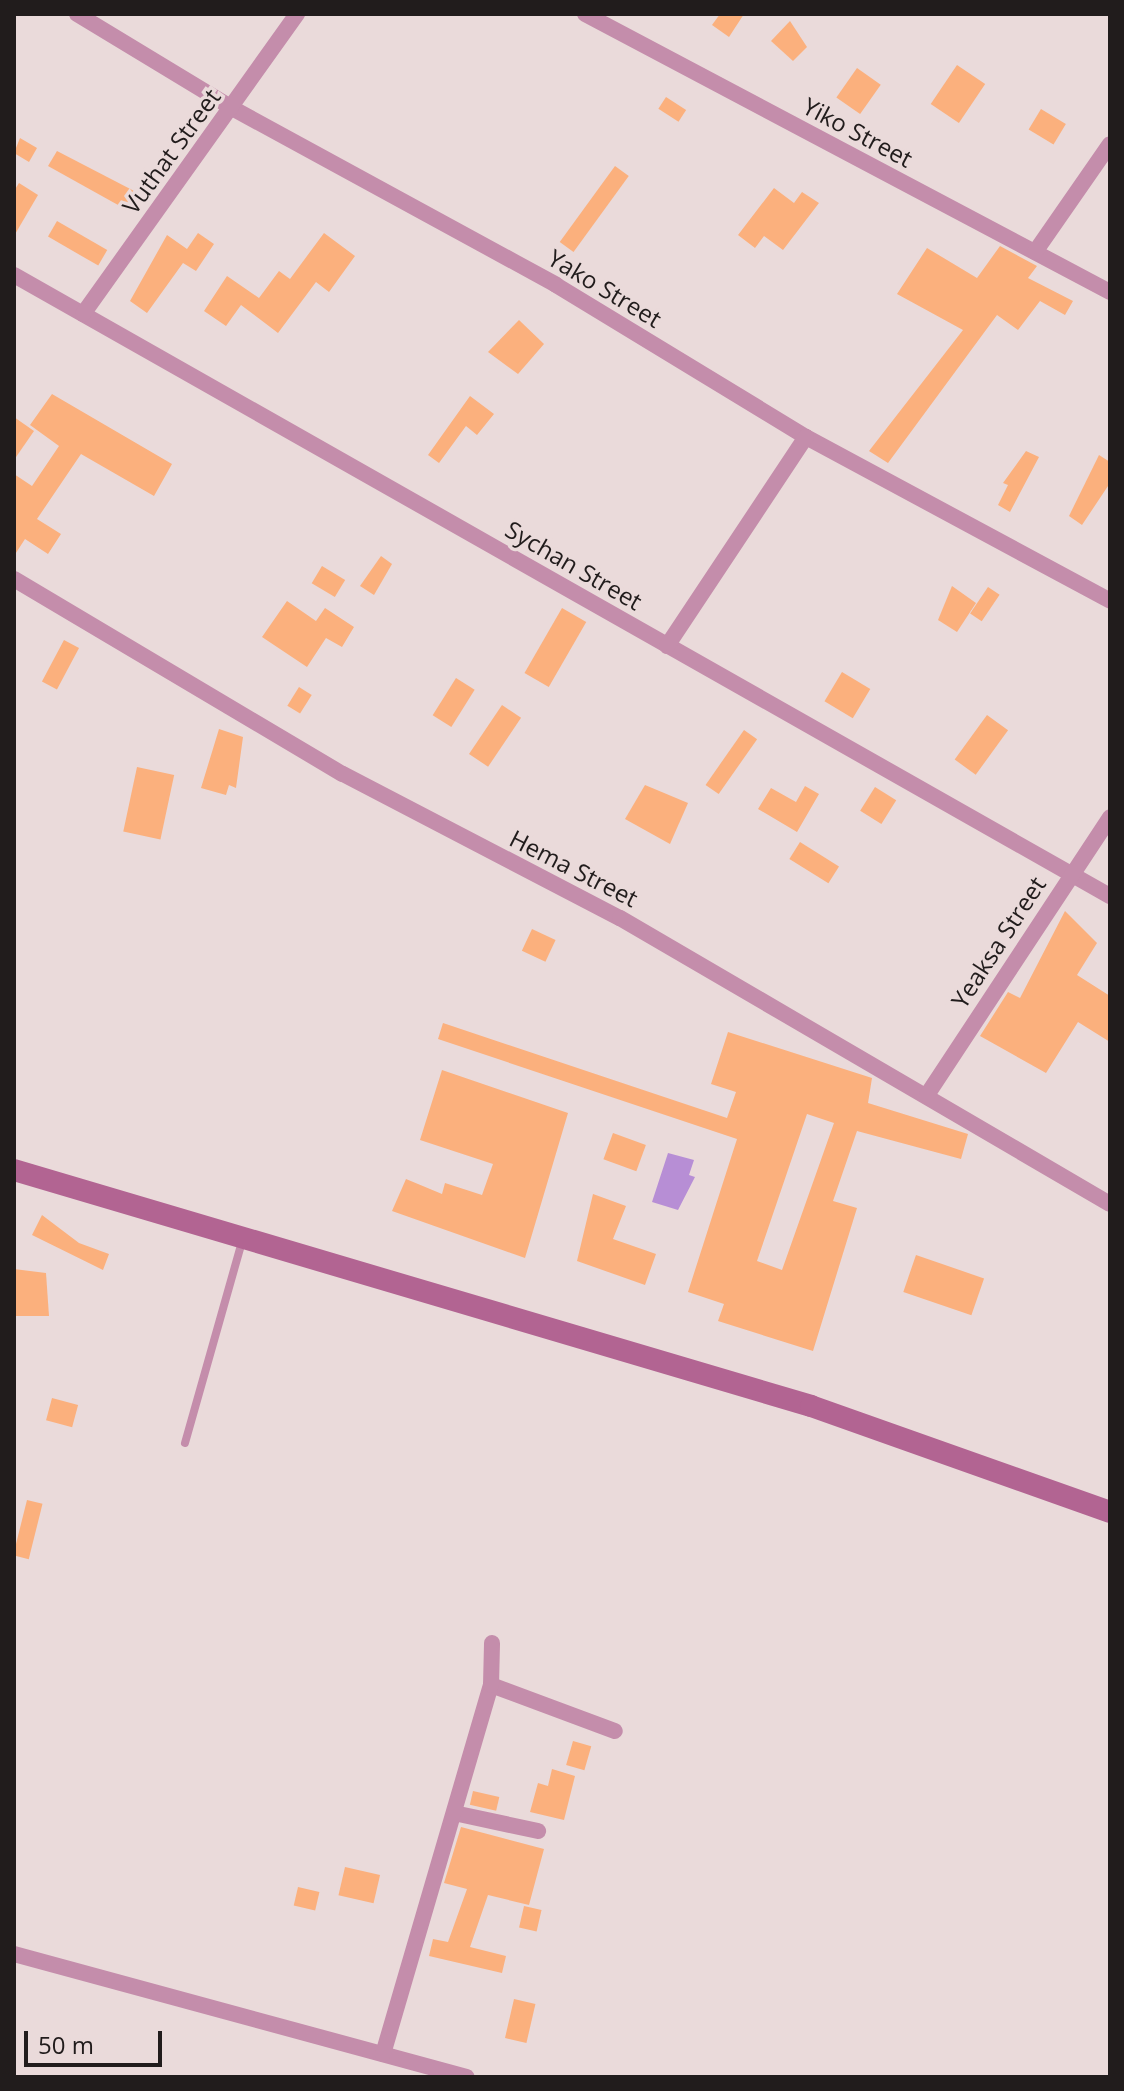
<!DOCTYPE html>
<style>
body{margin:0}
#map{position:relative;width:1124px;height:2091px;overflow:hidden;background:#eadada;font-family:"Open Sans",sans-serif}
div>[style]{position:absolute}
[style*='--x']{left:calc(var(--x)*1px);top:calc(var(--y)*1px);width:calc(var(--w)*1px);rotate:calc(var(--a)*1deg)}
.water>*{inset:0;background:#b78ed5}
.building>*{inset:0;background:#fbb07d;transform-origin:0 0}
.lane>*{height:8px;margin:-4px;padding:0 4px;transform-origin:4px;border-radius:4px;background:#c48dab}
.street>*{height:16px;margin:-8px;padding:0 8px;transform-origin:8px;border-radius:8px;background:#c48dab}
.secondary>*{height:22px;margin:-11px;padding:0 11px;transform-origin:11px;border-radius:11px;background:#b26492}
span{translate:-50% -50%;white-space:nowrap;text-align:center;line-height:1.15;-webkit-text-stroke:7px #eadada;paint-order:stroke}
.street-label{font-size:24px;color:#211c1c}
.frame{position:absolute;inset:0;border:16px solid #211c1c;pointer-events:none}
.scale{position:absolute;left:24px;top:2031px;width:138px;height:36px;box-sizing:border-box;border:4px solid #211c1c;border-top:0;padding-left:10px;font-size:24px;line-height:28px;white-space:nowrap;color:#211c1c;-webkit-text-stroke:6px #eadada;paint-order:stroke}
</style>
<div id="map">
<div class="water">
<div style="clip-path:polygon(668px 1153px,694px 1160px,689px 1175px,695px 1177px,678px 1210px,652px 1202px)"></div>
</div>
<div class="building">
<div style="clip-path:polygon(720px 14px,744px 14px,729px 37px,712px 25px)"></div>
<div style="clip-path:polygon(790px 21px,807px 47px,793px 61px,771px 41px)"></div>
<div style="left:957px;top:65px;width:34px;height:47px;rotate:34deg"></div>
<div style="left:857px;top:68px;width:29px;height:36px;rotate:35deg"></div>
<div style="left:666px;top:97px;width:24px;height:14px;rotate:33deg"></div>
<div style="left:1041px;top:109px;width:29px;height:24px;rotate:31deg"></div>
<div style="clip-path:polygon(20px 138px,37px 148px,29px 162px,14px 153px)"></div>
<div style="clip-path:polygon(57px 151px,138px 193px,127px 210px,48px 166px)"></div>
<div style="left:615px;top:166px;width:17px;height:94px;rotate:36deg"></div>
<div style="clip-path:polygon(19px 183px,38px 195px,14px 236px,14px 191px)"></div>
<div style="clip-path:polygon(774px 188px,794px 203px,802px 192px,819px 203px,783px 250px,764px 236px,755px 248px,738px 235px)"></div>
<div style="left:57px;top:221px;width:58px;height:18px;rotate:30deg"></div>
<div style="clip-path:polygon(198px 233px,214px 244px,196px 271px,183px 263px,147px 313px,130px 301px,167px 235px,187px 249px)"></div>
<div style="clip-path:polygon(324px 233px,355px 256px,329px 292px,316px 282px,278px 333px,241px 305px,226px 326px,204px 311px,227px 276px,259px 298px,279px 271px,290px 279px)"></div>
<div style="clip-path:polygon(1000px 246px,1037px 266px,1028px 278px,1073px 301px,1065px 315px,1040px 301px,1018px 330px,997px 315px,888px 463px,869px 451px,963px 330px,897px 294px,927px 248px,977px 278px)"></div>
<div style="clip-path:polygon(519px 320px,544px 344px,518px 374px,488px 352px)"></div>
<div style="clip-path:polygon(52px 394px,172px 464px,154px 496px,81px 454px,37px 519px,61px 534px,48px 554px,25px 539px,14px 556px,14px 474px,32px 486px,59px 446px,30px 425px)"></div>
<div style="clip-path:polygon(470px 396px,494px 414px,477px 435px,466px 426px,439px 463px,428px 455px)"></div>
<div style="clip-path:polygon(14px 417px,34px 431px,14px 460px)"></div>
<div style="clip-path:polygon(1026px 451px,1039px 457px,1010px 512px,998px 505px,1008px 485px,1003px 483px)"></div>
<div style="clip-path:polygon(1099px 455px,1110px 462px,1110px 483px,1082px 525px,1069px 516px)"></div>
<div style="clip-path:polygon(381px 556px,392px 564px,374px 595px,360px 586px)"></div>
<div style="left:322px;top:566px;width:27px;height:20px;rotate:31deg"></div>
<div style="clip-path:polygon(952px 586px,976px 603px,957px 632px,938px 620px)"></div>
<div style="left:988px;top:587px;width:14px;height:32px;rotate:34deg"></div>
<div style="clip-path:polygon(287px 601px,316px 621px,325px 608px,354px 627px,342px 647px,326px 638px,307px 667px,262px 637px)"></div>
<div style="left:562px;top:608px;width:28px;height:75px;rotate:30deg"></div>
<div style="left:64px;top:640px;width:17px;height:47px;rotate:28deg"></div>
<div style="left:842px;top:672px;width:33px;height:34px;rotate:31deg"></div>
<div style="left:456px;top:678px;width:22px;height:44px;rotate:32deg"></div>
<div style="left:299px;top:687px;width:15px;height:22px;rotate:32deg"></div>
<div style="left:502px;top:705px;width:23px;height:59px;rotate:34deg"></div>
<div style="left:987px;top:715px;width:26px;height:55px;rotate:36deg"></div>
<div style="clip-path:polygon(219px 729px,243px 737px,236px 788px,229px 785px,226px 795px,201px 788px)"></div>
<div style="left:744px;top:730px;width:16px;height:67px;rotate:35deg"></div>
<div style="left:137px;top:767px;width:38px;height:66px;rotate:12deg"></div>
<div style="clip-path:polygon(645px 785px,688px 803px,670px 844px,625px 819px)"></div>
<div style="clip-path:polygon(805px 786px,819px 794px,797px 832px,758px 809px,771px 788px,796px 802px)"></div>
<div style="left:875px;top:787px;width:25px;height:28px;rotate:32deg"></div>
<div style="left:800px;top:842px;width:46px;height:20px;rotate:32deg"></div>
<div style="clip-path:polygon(1065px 911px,1097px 943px,1077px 975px,1110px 996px,1110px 1042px,1078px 1022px,1046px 1073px,980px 1036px,1008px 992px,1020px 998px)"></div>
<div style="left:532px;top:929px;width:26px;height:24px;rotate:25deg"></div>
<div style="clip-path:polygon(evenodd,443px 1023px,727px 1118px,736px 1092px,711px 1084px,728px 1032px,872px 1078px,868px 1103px,968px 1134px,961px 1159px,857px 1131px,833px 1201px,857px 1208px,813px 1351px,718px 1321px,724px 1304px,688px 1292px,737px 1139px,438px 1039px,443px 1023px,807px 1114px,834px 1123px,782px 1270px,757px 1261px,807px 1114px)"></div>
<div style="clip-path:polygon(442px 1070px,568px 1113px,525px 1258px,392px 1211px,406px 1179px,442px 1194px,445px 1183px,482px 1195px,493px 1164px,420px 1140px)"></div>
<div style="left:613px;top:1133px;width:35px;height:28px;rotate:20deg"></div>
<div style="clip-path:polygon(593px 1194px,626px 1206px,613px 1239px,656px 1254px,645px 1285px,577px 1261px)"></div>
<div style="clip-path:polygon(42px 1215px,79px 1243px,109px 1254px,103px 1270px,32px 1235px)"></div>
<div style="left:916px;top:1255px;width:72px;height:39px;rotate:19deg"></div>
<div style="clip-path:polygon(14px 1269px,46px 1273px,49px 1316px,14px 1316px)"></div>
<div style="left:52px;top:1398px;width:27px;height:23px;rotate:15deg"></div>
<div style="left:27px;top:1500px;width:16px;height:57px;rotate:14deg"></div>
<div style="left:573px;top:1741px;width:19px;height:25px;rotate:16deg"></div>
<div style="clip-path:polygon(552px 1769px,575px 1776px,564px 1820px,530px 1812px,538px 1783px,548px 1786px)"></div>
<div style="left:473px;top:1791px;width:27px;height:14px;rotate:13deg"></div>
<div style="clip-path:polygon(461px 1827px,544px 1849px,529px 1905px,488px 1895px,470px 1947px,506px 1956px,502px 1973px,429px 1956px,433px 1939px,448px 1942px,467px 1889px,444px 1883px)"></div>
<div style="left:345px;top:1867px;width:36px;height:29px;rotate:13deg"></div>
<div style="left:298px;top:1887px;width:22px;height:19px;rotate:13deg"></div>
<div style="left:524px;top:1906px;width:18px;height:22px;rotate:13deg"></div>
<div style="left:514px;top:1999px;width:22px;height:40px;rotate:13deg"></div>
</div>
<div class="lane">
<div style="--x:185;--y:1443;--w:213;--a:-74.2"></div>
</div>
<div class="street">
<div style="--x:77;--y:14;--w:181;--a:31.2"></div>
<div style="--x:232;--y:108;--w:369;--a:28.6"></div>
<div style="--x:556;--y:285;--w:293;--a:31.3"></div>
<div style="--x:806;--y:437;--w:345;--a:28.3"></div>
<div style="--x:585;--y:14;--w:594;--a:27.9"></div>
<div style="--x:1035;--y:252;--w:131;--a:-55.2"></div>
<div style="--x:14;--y:275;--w:1260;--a:29.54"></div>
<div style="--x:83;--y:314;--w:369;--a:-54.5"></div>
<div style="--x:14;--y:579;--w:382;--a:30.7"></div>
<div style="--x:343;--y:774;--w:312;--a:27.5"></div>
<div style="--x:620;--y:918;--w:567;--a:30.27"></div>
<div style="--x:667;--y:646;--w:251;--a:-56.4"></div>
<div style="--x:927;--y:1095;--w:333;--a:-56.6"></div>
<div style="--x:491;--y:1685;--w:132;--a:20.4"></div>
<div style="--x:454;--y:1813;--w:86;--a:12.1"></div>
<div style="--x:14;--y:1954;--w:469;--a:15.2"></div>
<div style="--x:383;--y:2054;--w:384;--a:-73.7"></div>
<div style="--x:491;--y:1685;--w:42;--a:-88.6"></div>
</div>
<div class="secondary">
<div style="--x:14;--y:1170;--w:831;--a:16.49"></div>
<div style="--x:811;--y:1406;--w:317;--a:19.5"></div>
</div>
<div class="street-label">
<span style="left:858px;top:132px;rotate:28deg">Yiko Street</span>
<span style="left:171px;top:151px;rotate:-54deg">Vuthat Street</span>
<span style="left:605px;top:288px;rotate:31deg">Yako Street</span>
<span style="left:574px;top:565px;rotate:30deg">Sychan Street</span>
<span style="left:574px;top:868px;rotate:27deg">Hema Street</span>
<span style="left:998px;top:942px;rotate:-57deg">Yeaksa Street</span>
</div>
<div class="frame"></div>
<div class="scale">50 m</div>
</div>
